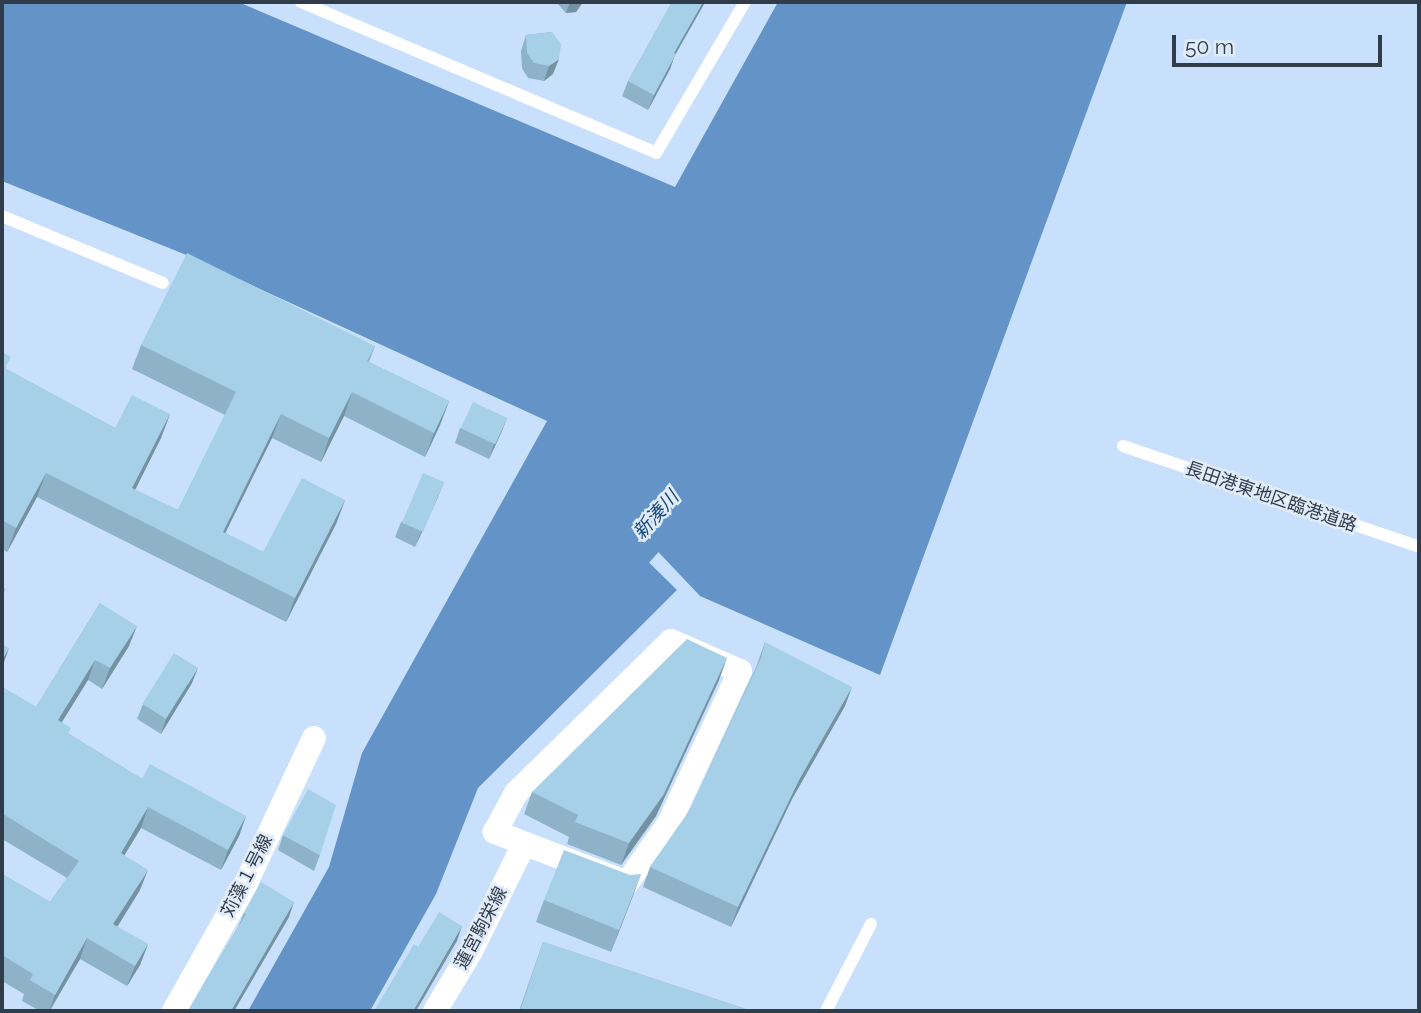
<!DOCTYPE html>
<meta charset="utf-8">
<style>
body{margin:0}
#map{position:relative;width:1421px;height:1013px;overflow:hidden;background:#c9e0fc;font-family:Raleway,"Noto Sans JP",sans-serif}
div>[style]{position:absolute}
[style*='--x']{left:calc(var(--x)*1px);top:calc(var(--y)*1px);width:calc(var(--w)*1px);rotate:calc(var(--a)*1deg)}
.water>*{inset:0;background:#6393c7}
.river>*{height:51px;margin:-25.5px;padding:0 25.5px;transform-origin:25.5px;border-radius:25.5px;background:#6393c7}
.service>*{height:12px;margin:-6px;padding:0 6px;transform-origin:6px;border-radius:6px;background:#fff}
.minor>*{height:24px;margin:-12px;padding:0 12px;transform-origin:12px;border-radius:12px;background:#fff}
.wall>*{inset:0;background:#8eb3c8}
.shaded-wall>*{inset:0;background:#7492a2}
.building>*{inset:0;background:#a5d0e8;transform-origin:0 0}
span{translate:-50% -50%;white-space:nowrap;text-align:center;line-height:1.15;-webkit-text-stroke:5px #e0ecfa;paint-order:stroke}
.street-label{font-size:18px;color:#303c4a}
.water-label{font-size:19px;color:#184b7d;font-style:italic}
.frame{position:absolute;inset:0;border:4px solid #303c4a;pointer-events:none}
.scale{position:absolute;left:1172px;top:35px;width:210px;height:32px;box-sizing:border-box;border:4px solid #303c4a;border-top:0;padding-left:9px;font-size:21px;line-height:24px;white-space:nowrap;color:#303c4a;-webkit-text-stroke:5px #e0ecfa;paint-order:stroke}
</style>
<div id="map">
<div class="water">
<div style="clip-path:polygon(2px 2px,238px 2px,675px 187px,778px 2px,1127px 2px,880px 675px,700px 596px,630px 522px,620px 534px,677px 590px,478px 788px,436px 894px,370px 1011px,248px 1011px,329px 867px,362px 753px,547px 421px,184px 254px,2px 181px)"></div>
</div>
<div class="river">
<div style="--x:585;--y:595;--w:153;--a:-48.2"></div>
</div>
<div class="service">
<div style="--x:301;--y:2;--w:386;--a:23"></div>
<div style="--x:656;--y:153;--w:175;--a:-59.5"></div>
<div style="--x:2;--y:216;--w:174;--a:22.6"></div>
<div style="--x:1123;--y:446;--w:313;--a:18.8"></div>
<div style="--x:826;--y:1011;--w:98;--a:-62.7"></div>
</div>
<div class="minor">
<div style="--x:671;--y:641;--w:75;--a:23.5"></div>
<div style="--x:740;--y:671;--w:168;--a:115"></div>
<div style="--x:669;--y:823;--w:73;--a:125"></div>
<div style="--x:627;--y:883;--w:142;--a:-158.9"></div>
<div style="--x:495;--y:832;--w:44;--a:-61.7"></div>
<div style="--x:516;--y:793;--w:217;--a:-44.4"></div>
<div style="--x:174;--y:1011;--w:147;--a:-60.6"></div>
<div style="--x:246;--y:883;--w:160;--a:-64.9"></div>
<div style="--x:435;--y:1011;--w:70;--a:-59"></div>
<div style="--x:471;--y:951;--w:119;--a:-63.6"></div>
</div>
<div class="wall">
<div style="clip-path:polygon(556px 2px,583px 2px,576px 12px,566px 13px)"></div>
<div style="clip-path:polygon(672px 2px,705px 2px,675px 55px,670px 69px,648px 110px,622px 96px,628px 81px)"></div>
<div style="clip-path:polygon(552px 32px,553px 74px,544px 81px,528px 78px,522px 68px,521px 51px,526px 35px)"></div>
<div style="clip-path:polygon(141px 345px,375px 346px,369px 362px,449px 401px,440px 425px,425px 457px,344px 416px,321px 462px,272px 438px,225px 533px,263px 552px,345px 500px,336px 524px,286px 622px,37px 497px,7px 552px,2px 549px,2px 352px,6px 369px,115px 428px,170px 414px,161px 438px,135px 490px,178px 510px,225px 415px,132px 369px)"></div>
<div style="clip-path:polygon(507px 418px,501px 433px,489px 459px,455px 443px,460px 428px)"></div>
<div style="clip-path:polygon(438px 497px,415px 547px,395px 537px,401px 522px)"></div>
<div style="clip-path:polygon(100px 603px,129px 646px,102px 689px,88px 680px,62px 722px,69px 734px,142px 779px,246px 816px,239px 836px,221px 870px,141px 828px,124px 855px,140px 890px,117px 927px,148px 944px,140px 965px,127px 986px,80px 959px,50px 1011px,40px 1011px,22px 1001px,24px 994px,2px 981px,2px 874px,50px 902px,67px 878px,2px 839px,2px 687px,36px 707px)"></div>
<div style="clip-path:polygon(765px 642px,845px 706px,792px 799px,731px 927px,643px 887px,650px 867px,690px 810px,756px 667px)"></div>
<div style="clip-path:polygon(719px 680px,656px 816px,621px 865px,567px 844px,569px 837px,524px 814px,532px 792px)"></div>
<div style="clip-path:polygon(192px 683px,161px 734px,137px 719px,143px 704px)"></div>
<div style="clip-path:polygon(283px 835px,320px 855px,314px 871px,278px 850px)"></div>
<div style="clip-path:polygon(641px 874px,611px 952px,536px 922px,544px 900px)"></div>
<div style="clip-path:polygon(244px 913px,289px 917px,234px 1011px,188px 1011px,238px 927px)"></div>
<div style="clip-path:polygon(543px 942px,752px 1011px,519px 1011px)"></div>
</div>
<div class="shaded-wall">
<div style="clip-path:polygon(570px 2px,583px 2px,576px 12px,566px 13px)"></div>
<div style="clip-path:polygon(703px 2px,705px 2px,703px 6px,675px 55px,670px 69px,648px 110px,654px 95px,674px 53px)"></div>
<div style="clip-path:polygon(559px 59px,553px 74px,544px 81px,549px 66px)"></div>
<div style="clip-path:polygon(352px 392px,344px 416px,321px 462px,329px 438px)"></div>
<div style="clip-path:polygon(449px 401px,440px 425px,425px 457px,434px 433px)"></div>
<div style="clip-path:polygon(170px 414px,161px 438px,124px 512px,132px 488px)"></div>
<div style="clip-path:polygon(281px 414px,272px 438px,214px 556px,223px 532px)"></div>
<div style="clip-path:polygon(507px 418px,501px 433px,489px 459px,494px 444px)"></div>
<div style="clip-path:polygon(46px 473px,37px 497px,7px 552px,16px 528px)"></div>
<div style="clip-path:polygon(444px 482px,438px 497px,415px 547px,421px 532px)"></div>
<div style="clip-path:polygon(345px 500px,336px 524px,286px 622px,295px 598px)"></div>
<div style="clip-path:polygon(137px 626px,129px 646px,102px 689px,110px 668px)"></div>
<div style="clip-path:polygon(9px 648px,2px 668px,2px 660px)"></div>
<div style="clip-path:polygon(727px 658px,719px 680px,656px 816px,621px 865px,629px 843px)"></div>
<div style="clip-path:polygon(95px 660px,88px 680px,50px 741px,58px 720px)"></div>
<div style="clip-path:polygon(198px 668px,192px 683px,161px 734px,166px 719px)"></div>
<div style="clip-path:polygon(852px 687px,845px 706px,792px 799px,731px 927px,738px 907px,799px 780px)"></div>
<div style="clip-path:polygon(148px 807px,141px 828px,113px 874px,121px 853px)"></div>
<div style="clip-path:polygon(246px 816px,239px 836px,221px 870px,228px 850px)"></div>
<div style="clip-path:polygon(148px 870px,140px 890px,106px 945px,113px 924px)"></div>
<div style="clip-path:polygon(641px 874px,633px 896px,611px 952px,619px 930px)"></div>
<div style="clip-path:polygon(294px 902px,289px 917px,234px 1011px,231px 1011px)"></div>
<div style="clip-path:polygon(462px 926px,457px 941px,416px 1011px,413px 1011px)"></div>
<div style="clip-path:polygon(87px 938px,80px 959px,49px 1011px,55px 995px)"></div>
<div style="clip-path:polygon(148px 944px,140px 965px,127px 986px,135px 966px)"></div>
</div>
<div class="building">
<div style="clip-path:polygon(672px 2px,703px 2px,674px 53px,676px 54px,654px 95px,628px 81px)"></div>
<div style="clip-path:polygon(552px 32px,561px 44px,559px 59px,549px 66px,534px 63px,527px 53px,526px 35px)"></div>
<div style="clip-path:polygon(187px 253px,375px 346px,367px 361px,449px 401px,434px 433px,352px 392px,329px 438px,281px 414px,223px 532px,263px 552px,302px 478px,345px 500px,295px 598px,46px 473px,16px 528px,2px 520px,2px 352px,11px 357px,5px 368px,115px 428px,132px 395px,170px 414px,132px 488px,178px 510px,236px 392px,141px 345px)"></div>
<div style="left:473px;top:402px;width:38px;height:29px;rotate:25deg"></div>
<div style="left:423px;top:473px;width:23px;height:54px;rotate:23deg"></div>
<div style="clip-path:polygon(2px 587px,6px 589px,2px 596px)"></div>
<div style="clip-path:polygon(100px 603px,137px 626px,110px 668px,95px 660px,58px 720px,71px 728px,68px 733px,142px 779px,150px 764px,246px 816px,228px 850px,148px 807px,121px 853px,148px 870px,113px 924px,148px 944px,135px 966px,87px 938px,55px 995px,30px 980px,33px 974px,2px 955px,2px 874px,50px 902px,79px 861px,3px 814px,2px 816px,2px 687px,36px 707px)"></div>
<div style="clip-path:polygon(687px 639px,727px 658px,664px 794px,629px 843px,575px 822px,578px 815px,532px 792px)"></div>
<div style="clip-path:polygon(765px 642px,852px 687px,799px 780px,738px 907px,650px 867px,690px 810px,761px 658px)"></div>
<div style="clip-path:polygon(2px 644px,9px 648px,2px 660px)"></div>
<div style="left:174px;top:653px;width:28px;height:60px;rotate:32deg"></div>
<div style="clip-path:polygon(308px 789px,336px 805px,320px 855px,283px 835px)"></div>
<div style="clip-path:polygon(564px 850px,630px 875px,641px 874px,619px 930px,544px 900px)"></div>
<div style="clip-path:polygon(261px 882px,294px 902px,231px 1011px,188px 1011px,246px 914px,244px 913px)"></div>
<div style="clip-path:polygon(439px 912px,462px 926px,413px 1011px,374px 1011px,414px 944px,418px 947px)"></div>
<div style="clip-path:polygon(543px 942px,752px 1011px,520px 1011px)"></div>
</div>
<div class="street-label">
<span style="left:1271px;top:497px;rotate:19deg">長田港東地区臨港道路</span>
<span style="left:247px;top:876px;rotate:-63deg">苅藻１号線</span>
<span style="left:481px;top:928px;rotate:-62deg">蓮宮駒栄線</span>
</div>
<div class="water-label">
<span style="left:656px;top:515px;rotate:-48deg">新湊川</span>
</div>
<div class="frame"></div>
<div class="scale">50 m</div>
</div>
